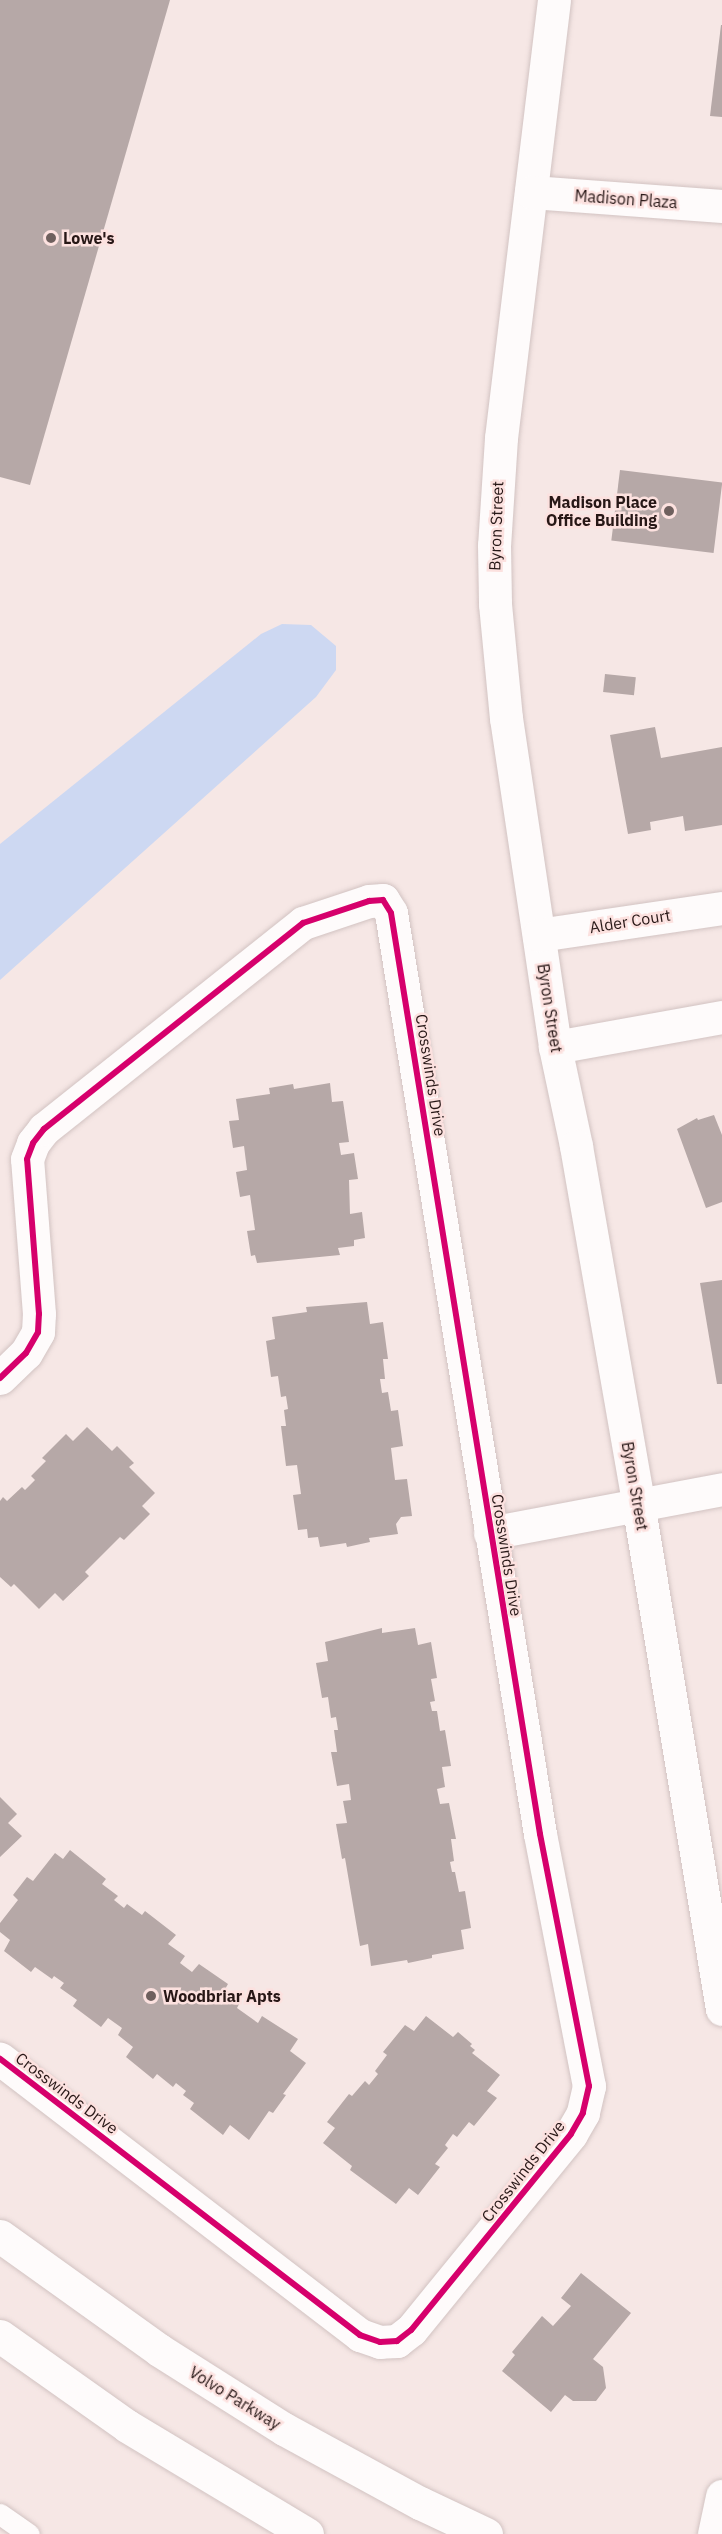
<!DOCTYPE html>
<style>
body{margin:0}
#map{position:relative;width:722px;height:2534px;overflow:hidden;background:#f6e7e5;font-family:"IBM Plex Sans",sans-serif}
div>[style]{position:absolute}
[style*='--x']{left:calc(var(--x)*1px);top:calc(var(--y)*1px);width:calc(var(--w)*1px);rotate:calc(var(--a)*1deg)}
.water>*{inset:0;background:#cdd8f2}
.building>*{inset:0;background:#b6a8a7;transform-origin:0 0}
.roads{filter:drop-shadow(0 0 2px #d2c3c2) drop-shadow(0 0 2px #d2c3c2)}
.lane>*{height:21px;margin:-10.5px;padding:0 10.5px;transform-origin:10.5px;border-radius:10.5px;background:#fefbfb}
.street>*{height:33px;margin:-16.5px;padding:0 16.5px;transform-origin:16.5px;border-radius:16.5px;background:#fefbfb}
.cycleway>*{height:6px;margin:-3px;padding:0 3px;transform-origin:3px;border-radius:3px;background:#d6006c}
.dots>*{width:16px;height:16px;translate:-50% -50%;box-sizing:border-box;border:3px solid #fce1df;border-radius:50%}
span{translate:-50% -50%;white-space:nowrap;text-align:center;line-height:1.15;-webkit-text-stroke:5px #fce1df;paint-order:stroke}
.street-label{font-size:16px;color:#271716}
.poi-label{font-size:16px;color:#271716;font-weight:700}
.left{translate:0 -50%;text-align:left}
.right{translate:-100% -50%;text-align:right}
</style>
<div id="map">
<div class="water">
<div style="clip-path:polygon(282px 624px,311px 625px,336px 646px,336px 670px,316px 697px,0 980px,0 844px,261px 634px)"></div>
</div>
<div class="building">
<div style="clip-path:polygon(0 0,170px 0,30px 485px,0 477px)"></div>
<div style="clip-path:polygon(721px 25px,722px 25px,722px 117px,710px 116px)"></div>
<div style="left:620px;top:470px;width:103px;height:71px;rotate:7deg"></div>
<div style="left:605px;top:674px;width:31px;height:18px;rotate:6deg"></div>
<div style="clip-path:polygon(655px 727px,661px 758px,722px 747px,722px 825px,685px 831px,683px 816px,650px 822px,651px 830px,628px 834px,610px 735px)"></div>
<div style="clip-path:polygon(330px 1083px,332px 1102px,343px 1101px,349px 1142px,339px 1143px,341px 1155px,354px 1153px,358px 1179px,349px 1180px,350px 1214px,362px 1212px,365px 1238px,354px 1240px,354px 1246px,338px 1248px,340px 1255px,257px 1263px,255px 1255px,251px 1256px,247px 1231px,255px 1230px,250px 1195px,240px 1197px,236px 1172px,247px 1170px,244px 1146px,233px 1148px,229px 1121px,239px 1120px,236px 1099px,270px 1094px,269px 1088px,293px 1084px,294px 1089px)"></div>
<div style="clip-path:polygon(714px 1115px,722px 1135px,722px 1202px,706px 1208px,677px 1129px,697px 1118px,698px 1120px)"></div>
<div style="clip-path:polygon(722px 1280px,722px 1384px,717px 1384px,700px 1283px)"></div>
<div style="clip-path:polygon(367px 1302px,370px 1324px,383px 1322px,388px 1359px,383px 1359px,385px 1379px,380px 1379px,382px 1393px,388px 1392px,391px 1411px,398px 1410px,403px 1446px,391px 1448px,395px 1480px,407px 1479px,412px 1516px,401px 1517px,396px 1524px,398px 1534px,369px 1538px,370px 1542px,347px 1547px,346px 1543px,320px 1547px,318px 1537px,308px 1538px,307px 1529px,298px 1530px,293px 1495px,301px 1494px,297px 1465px,286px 1466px,281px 1426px,286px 1426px,284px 1410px,288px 1409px,286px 1396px,281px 1397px,278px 1376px,271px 1377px,266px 1341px,275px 1339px,272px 1317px,307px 1312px,306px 1307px)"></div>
<div style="clip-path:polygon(87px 1427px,112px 1451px,117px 1446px,134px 1463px,129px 1467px,155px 1493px,142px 1506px,150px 1514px,124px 1540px,120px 1537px,85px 1572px,89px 1576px,63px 1601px,55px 1593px,39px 1609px,14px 1584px,11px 1587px,0 1577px,0 1501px,3px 1497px,7px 1501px,22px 1487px,25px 1490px,35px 1480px,31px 1476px,46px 1461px,42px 1458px,66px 1434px,73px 1441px)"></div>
<div style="clip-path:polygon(382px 1628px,382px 1633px,415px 1628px,418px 1645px,431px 1642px,437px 1678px,431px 1679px,435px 1701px,430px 1702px,432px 1711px,437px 1711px,440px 1731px,445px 1730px,451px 1766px,442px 1767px,445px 1787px,437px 1789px,440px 1804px,449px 1803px,456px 1839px,451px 1839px,454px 1861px,450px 1862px,452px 1872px,455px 1872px,459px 1892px,465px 1891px,471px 1928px,461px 1930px,464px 1949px,432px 1955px,432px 1958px,408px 1963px,407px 1960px,371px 1966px,368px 1944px,360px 1946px,345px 1858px,342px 1859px,336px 1824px,347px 1823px,343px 1801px,351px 1800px,349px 1784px,337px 1786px,331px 1752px,337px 1752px,334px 1730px,338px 1730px,336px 1717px,331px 1718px,328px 1697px,322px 1698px,316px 1663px,328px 1661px,325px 1642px)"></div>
<div style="clip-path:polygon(0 1797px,17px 1814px,8px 1823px,22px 1836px,0 1857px)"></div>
<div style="clip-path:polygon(70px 1850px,106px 1879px,102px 1884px,118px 1896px,114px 1900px,124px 1908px,127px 1904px,142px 1915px,145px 1911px,176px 1935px,168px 1944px,185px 1956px,180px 1963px,192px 1972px,199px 1964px,228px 1984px,224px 1991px,240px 2002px,237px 2008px,258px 2023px,262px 2016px,298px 2039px,290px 2051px,306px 2063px,283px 2094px,286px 2095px,273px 2113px,269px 2111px,249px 2140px,230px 2125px,223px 2135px,190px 2109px,194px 2103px,183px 2095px,186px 2091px,176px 2083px,173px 2087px,157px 2074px,153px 2079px,126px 2057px,133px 2047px,118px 2035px,122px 2028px,108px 2018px,101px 2027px,73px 2006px,77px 2000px,60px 1988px,64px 1983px,54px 1976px,52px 1979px,35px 1967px,31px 1972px,4px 1951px,10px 1940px,0 1932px,0 1923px,18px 1900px,13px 1895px,27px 1877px,33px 1881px,55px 1853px,63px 1859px)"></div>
<div style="clip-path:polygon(426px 2016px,453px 2037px,458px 2032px,472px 2044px,470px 2046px,475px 2050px,472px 2053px,500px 2075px,487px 2091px,497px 2098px,474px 2126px,469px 2122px,457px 2137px,453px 2134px,445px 2145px,448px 2148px,435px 2164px,440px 2167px,418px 2195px,409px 2188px,396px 2204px,350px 2170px,352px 2166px,323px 2143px,335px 2128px,327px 2122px,349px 2094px,352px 2096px,365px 2081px,369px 2085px,378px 2074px,375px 2071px,387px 2055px,383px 2052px,405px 2025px,414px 2031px)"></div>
<div style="clip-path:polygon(581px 2273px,631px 2313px,593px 2359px,603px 2367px,606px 2388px,596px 2401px,573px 2401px,565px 2395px,551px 2412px,502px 2371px,515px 2355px,512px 2352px,542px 2316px,553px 2326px,571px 2306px,561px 2298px)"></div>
</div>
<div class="roads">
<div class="lane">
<div style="--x:0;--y:2514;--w:35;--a:35"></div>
</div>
<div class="street">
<div style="--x:554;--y:0;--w:441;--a:96.9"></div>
<div style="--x:501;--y:438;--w:107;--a:93.7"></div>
<div style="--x:494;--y:545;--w:59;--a:89"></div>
<div style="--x:495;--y:604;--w:115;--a:84.5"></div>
<div style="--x:506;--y:718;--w:333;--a:81.5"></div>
<div style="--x:555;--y:1047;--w:101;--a:78"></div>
<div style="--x:576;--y:1146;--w:362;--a:80.1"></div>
<div style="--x:638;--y:1503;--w:513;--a:80.57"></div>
<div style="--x:531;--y:192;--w:192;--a:4.2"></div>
<div style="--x:539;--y:935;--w:185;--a:-8.4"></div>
<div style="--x:555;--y:1047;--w:170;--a:-10.2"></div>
<div style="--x:0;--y:1378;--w:36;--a:-44"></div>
<div style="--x:26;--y:1353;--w:24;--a:-60"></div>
<div style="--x:38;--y:1332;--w:18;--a:-87"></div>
<div style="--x:39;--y:1314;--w:155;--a:-94.4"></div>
<div style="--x:27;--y:1159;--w:17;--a:-69"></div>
<div style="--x:33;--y:1143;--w:18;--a:-52"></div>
<div style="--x:44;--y:1129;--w:331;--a:-38.5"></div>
<div style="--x:303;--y:923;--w:70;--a:-18.4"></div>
<div style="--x:369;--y:901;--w:14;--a:-4"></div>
<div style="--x:383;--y:900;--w:15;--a:58"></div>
<div style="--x:391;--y:913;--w:933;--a:80.81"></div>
<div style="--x:540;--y:1834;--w:257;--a:79"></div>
<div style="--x:589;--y:2086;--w:28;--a:103"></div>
<div style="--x:583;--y:2113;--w:24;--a:120"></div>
<div style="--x:571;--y:2134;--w:253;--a:129.2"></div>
<div style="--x:411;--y:2330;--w:18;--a:142"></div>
<div style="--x:397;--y:2341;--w:17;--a:177"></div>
<div style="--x:380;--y:2342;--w:21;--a:-161"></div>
<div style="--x:360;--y:2335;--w:454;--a:-142.5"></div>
<div style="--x:490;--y:1533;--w:236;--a:-10.7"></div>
<div style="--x:0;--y:2236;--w:196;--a:35.6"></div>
<div style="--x:159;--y:2350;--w:148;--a:32.3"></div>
<div style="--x:284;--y:2429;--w:155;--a:28.6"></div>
<div style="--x:420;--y:2503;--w:73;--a:25.2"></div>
<div style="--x:0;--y:2336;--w:156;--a:35.3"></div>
<div style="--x:127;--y:2426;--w:210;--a:31"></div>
<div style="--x:714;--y:2534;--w:39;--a:-78"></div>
</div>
</div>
<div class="cycleway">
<div style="--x:0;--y:1378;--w:36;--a:-44"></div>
<div style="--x:26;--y:1353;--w:24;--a:-60"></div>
<div style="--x:38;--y:1332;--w:18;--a:-87"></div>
<div style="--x:39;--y:1314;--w:155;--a:-94.4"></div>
<div style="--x:27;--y:1159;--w:17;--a:-69"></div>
<div style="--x:33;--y:1143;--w:18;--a:-52"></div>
<div style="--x:44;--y:1129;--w:331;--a:-38.5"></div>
<div style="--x:303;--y:923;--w:70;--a:-18.4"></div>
<div style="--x:369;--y:901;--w:14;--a:-4"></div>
<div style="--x:383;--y:900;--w:15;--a:58"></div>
<div style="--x:391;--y:913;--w:933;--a:80.81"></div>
<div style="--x:540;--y:1834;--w:257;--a:79"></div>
<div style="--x:589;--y:2086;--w:28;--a:103"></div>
<div style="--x:583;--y:2113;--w:24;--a:120"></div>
<div style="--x:571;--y:2134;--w:253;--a:129.2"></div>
<div style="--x:411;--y:2330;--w:18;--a:142"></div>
<div style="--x:397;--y:2341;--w:17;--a:177"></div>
<div style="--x:380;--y:2342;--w:21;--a:-161"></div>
<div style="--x:360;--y:2335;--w:454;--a:-142.5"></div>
</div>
<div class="dots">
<div style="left:51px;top:238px;background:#6f605e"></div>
<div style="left:669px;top:511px;background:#6f605e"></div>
<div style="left:151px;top:1996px;background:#6f605e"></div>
</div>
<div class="street-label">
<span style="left:626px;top:199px;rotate:4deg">Madison Plaza</span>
<span style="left:496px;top:526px;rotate:-88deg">Byron Street</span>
<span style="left:630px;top:921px;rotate:-9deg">Alder Court</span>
<span style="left:550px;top:1008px;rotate:81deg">Byron Street</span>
<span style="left:431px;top:1075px;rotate:81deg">Crosswinds Drive</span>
<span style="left:635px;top:1486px;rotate:80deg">Byron Street</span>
<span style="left:507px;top:1555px;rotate:81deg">Crosswinds Drive</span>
<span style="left:67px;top:2093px;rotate:37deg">Crosswinds Drive</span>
<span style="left:523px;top:2171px;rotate:-52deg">Crosswinds Drive</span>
<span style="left:235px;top:2398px;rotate:32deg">Volvo Parkway</span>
</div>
<div class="poi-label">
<span class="left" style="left:63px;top:238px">Lowe's</span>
<span class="right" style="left:657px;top:511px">Madison Place<br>Office Building</span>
<span class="left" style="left:163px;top:1996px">Woodbriar Apts</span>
</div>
</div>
